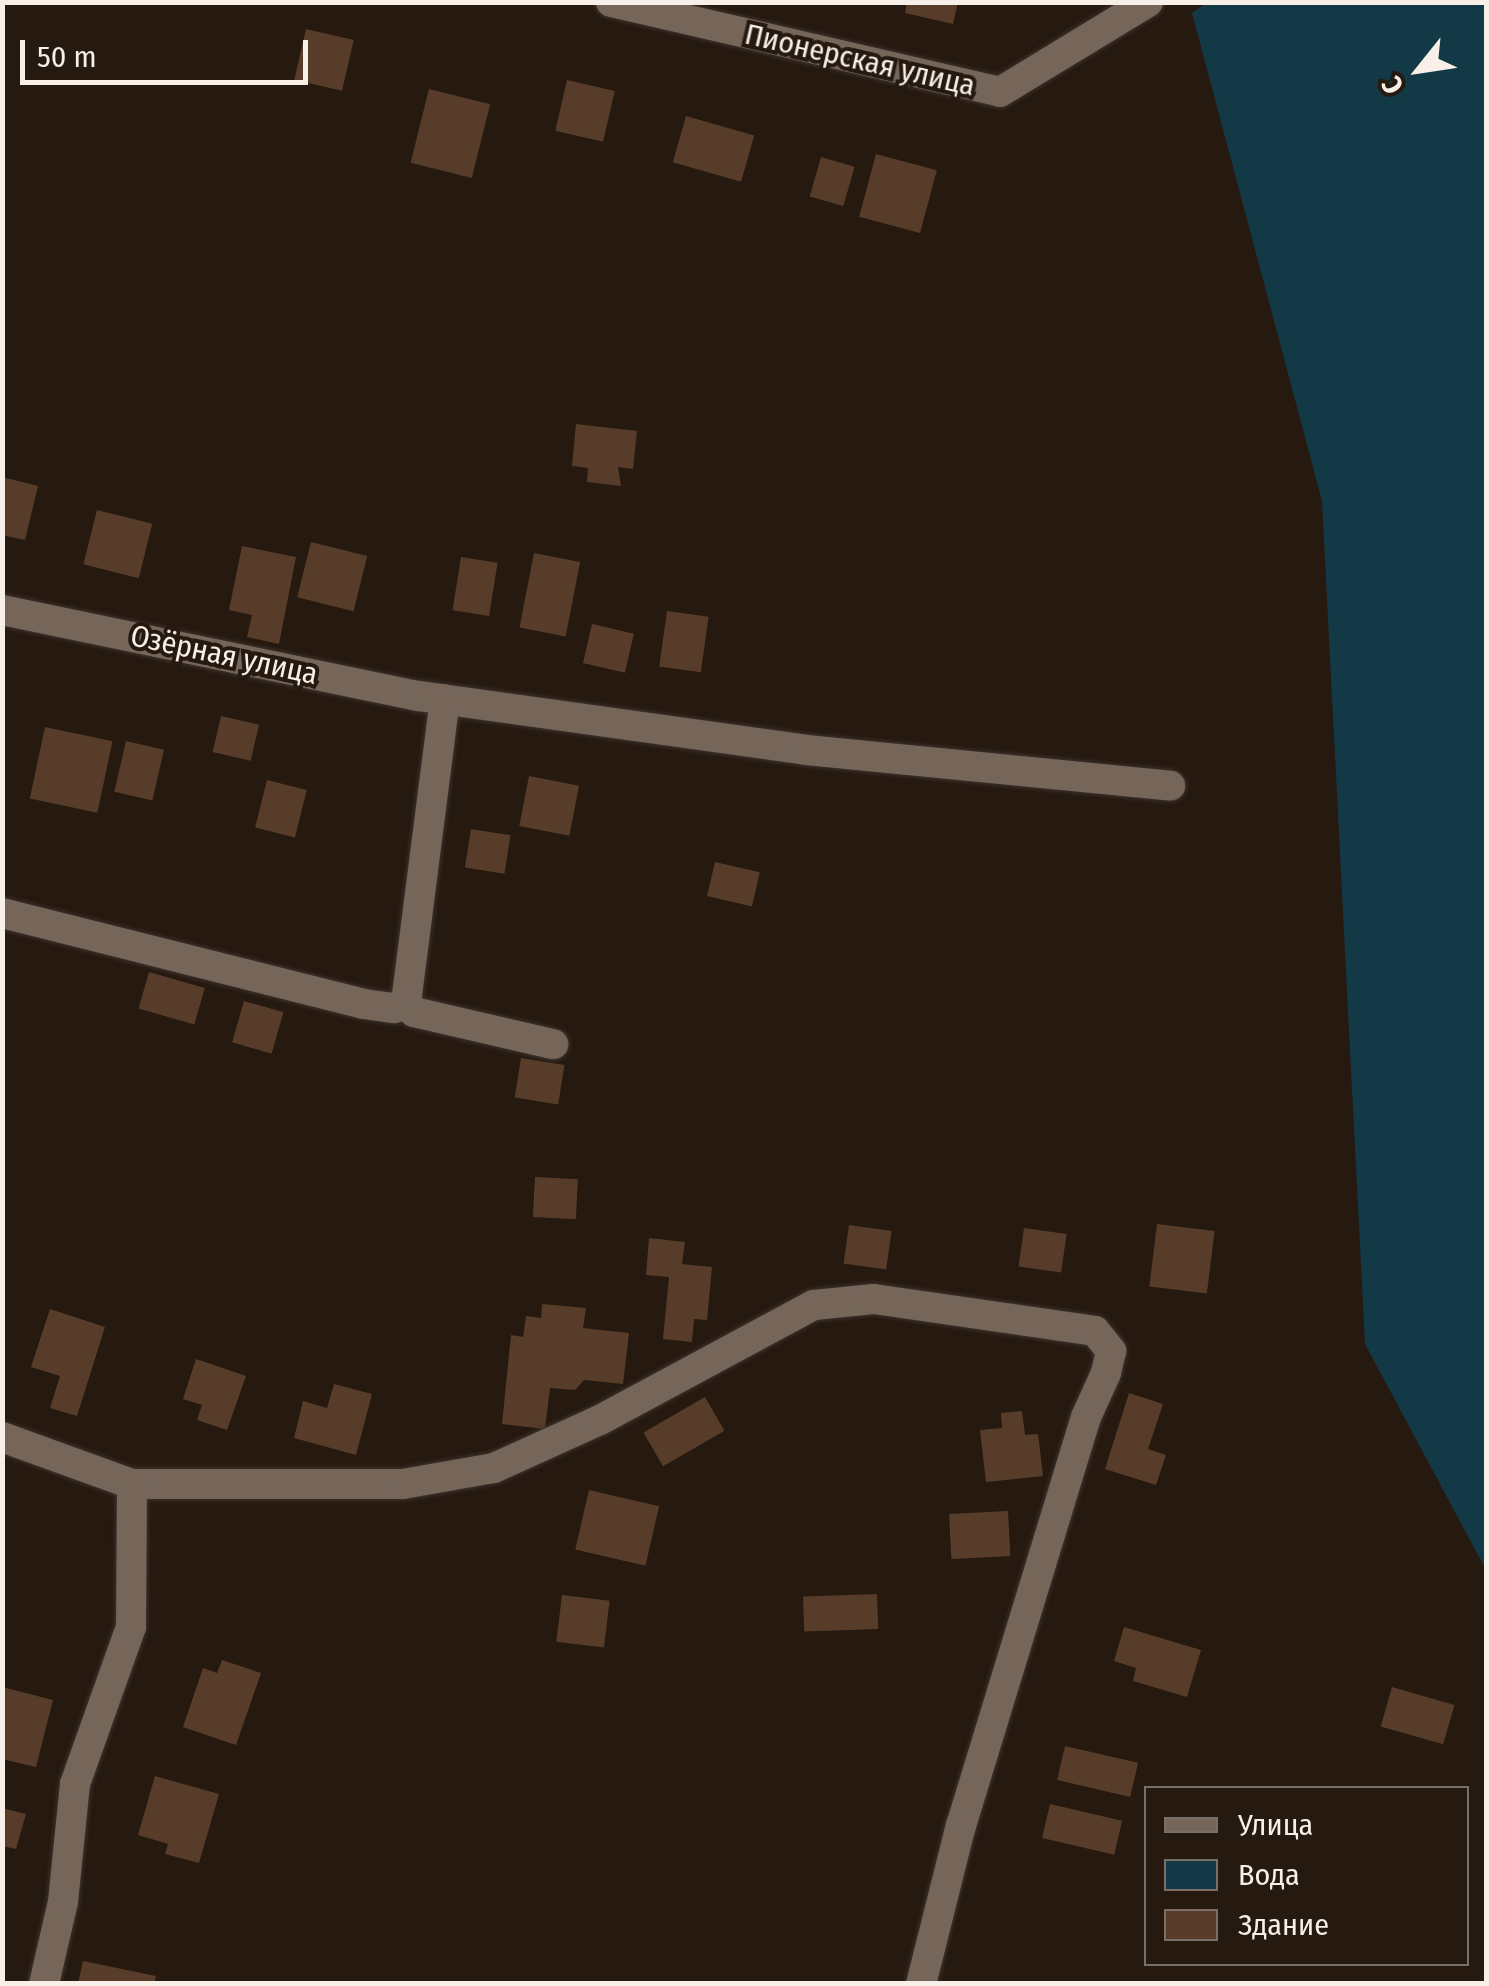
<!DOCTYPE html>
<meta charset="utf-8">
<style>
body{margin:0}
#map{position:relative;width:1489px;height:1986px;overflow:hidden;background:#26190f;font-family:"Fira Sans Condensed",sans-serif}
div>[style]{position:absolute}
[style*='--x']{left:calc(var(--x)*1px);top:calc(var(--y)*1px);width:calc(var(--w)*1px);rotate:calc(var(--a)*1deg)}
.water>*{inset:0;background:#133946}
.building>*{inset:0;background:#573d29;transform-origin:0 0}
.roads{filter:drop-shadow(0 0 2px #3d332e) drop-shadow(0 0 2px #3d332e)}
.minor>*{height:30px;margin:-15px;padding:0 15px;transform-origin:15px;border-radius:15px;background:#76665a}
span{translate:-50% -50%;white-space:nowrap;text-align:center;line-height:1.15;-webkit-text-stroke:8px #26190f;paint-order:stroke}
.street-label{font-size:30px;color:#f8efe8}
.frame{position:absolute;inset:0;border:5px solid #f8efe8;pointer-events:none}
.legend{position:absolute;left:1144px;top:1786px;width:325px;height:180px;box-sizing:border-box;background:#26190f;border:2px solid #7a6f66;margin:0;padding:12px 18px;list-style:none;font-size:30px;color:#f8efe8}
.legend li{display:flex;align-items:center;gap:20px;height:50px}
.legend b{width:50px;border:2px solid #7a6f66}
.north{position:absolute;left:1369px;top:20px;width:100px;height:100px;-webkit-text-stroke:8px #26190f;paint-order:stroke;rotate:240deg;font-size:28px;font-weight:700;line-height:40px;text-align:center;color:#f8efe8}
.north::after{content:'';display:block;margin:auto;width:35px;height:45px;background:#f8efe8;clip-path:polygon(50% 0,100% 100%,50% 72%,0 100%)}
.scale{position:absolute;left:20px;top:40px;width:288px;height:45px;box-sizing:border-box;border:5px solid #f8efe8;border-top:0;padding-left:12px;font-size:30px;line-height:35px;white-space:nowrap;color:#f8efe8;-webkit-text-stroke:8px #26190f;paint-order:stroke}
</style>
<div id="map">
<div class="water">
<div style="clip-path:polygon(1206px 3px,1486px 3px,1486px 1570px,1365px 1344px,1322px 501px,1192px 13px)"></div>
</div>
<div class="building">
<div style="clip-path:polygon(907px 2px,958px 2px,953px 24px,905px 13px)"></div>
<div style="left:306px;top:29px;width:49px;height:52px;rotate:13deg"></div>
<div style="left:567px;top:80px;width:49px;height:52px;rotate:13deg"></div>
<div style="left:429px;top:89px;width:63px;height:76px;rotate:14deg"></div>
<div style="left:686px;top:116px;width:71px;height:48px;rotate:16deg"></div>
<div style="left:876px;top:154px;width:63px;height:65px;rotate:15deg"></div>
<div style="left:821px;top:157px;width:35px;height:41px;rotate:16deg"></div>
<div style="clip-path:polygon(576px 424px,637px 431px,633px 469px,618px 467px,621px 486px,587px 482px,588px 468px,572px 466px)"></div>
<div style="clip-path:polygon(2px 477px,38px 486px,25px 540px,2px 535px)"></div>
<div style="left:97px;top:510px;width:57px;height:56px;rotate:14deg"></div>
<div style="left:311px;top:542px;width:58px;height:57px;rotate:14deg"></div>
<div style="clip-path:polygon(242px 546px,296px 557px,279px 644px,247px 637px,252px 615px,229px 610px)"></div>
<div style="left:534px;top:553px;width:47px;height:76px;rotate:11deg"></div>
<div style="left:461px;top:557px;width:37px;height:54px;rotate:9deg"></div>
<div style="left:667px;top:611px;width:42px;height:56px;rotate:8deg"></div>
<div style="left:592px;top:624px;width:43px;height:40px;rotate:13deg"></div>
<div style="left:221px;top:716px;width:39px;height:37px;rotate:13deg"></div>
<div style="left:45px;top:727px;width:69px;height:73px;rotate:12deg"></div>
<div style="left:126px;top:741px;width:39px;height:52px;rotate:13deg"></div>
<div style="left:529px;top:776px;width:51px;height:51px;rotate:11deg"></div>
<div style="left:267px;top:780px;width:41px;height:49px;rotate:14deg"></div>
<div style="left:471px;top:829px;width:40px;height:39px;rotate:9deg"></div>
<div style="left:715px;top:862px;width:46px;height:35px;rotate:13deg"></div>
<div style="left:149px;top:972px;width:58px;height:38px;rotate:16deg"></div>
<div style="left:244px;top:1001px;width:41px;height:43px;rotate:16deg"></div>
<div style="left:521px;top:1058px;width:44px;height:40px;rotate:9deg"></div>
<div style="left:535px;top:1177px;width:43px;height:40px;rotate:3deg"></div>
<div style="left:1157px;top:1224px;width:58px;height:63px;rotate:7deg"></div>
<div style="left:849px;top:1225px;width:43px;height:39px;rotate:8deg"></div>
<div style="left:1024px;top:1228px;width:43px;height:39px;rotate:8deg"></div>
<div style="clip-path:polygon(649px 1238px,685px 1242px,682px 1264px,712px 1267px,707px 1320px,694px 1319px,692px 1342px,663px 1339px,669px 1277px,646px 1275px)"></div>
<div style="clip-path:polygon(542px 1304px,586px 1308px,583px 1328px,629px 1333px,623px 1384px,584px 1380px,575px 1390px,550px 1388px,545px 1429px,502px 1424px,511px 1335px,523px 1337px,526px 1316px,541px 1318px)"></div>
<div style="clip-path:polygon(50px 1309px,105px 1327px,77px 1416px,50px 1408px,60px 1376px,31px 1367px)"></div>
<div style="clip-path:polygon(196px 1359px,246px 1376px,227px 1430px,197px 1420px,202px 1405px,183px 1399px)"></div>
<div style="clip-path:polygon(334px 1384px,372px 1394px,356px 1455px,294px 1438px,303px 1401px,327px 1408px)"></div>
<div style="clip-path:polygon(1129px 1393px,1163px 1404px,1148px 1449px,1166px 1455px,1156px 1485px,1105px 1469px)"></div>
<div style="left:705px;top:1397px;width:39px;height:71px;rotate:60deg"></div>
<div style="clip-path:polygon(1022px 1411px,1025px 1435px,1038px 1434px,1043px 1476px,986px 1482px,980px 1430px,1002px 1428px,1001px 1413px)"></div>
<div style="left:589px;top:1490px;width:72px;height:61px;rotate:13deg"></div>
<div style="left:1008px;top:1511px;width:45px;height:59px;rotate:87deg"></div>
<div style="left:877px;top:1594px;width:35px;height:74px;rotate:88deg"></div>
<div style="left:562px;top:1595px;width:48px;height:47px;rotate:7deg"></div>
<div style="clip-path:polygon(1124px 1627px,1201px 1650px,1187px 1697px,1133px 1681px,1136px 1668px,1114px 1661px)"></div>
<div style="clip-path:polygon(222px 1660px,261px 1673px,236px 1745px,183px 1727px,203px 1668px,217px 1673px)"></div>
<div style="clip-path:polygon(2px 1687px,53px 1700px,36px 1767px,2px 1759px)"></div>
<div style="left:1392px;top:1687px;width:65px;height:41px;rotate:16deg"></div>
<div style="left:1065px;top:1746px;width:75px;height:35px;rotate:13deg"></div>
<div style="clip-path:polygon(155px 1776px,219px 1794px,199px 1863px,165px 1854px,168px 1844px,138px 1835px)"></div>
<div style="left:1050px;top:1804px;width:74px;height:35px;rotate:13deg"></div>
<div style="clip-path:polygon(2px 1808px,26px 1814px,16px 1849px,2px 1846px)"></div>
<div style="clip-path:polygon(83px 1961px,156px 1976px,154px 1984px,78px 1984px)"></div>
</div>
<div class="roads">
<div class="minor">
<div style="--x:611;--y:2;--w:399;--a:13"></div>
<div style="--x:1000;--y:92;--w:173;--a:-31.3"></div>
<div style="--x:2;--y:610;--w:426;--a:11.7"></div>
<div style="--x:419;--y:696;--w:391;--a:7.9"></div>
<div style="--x:806;--y:750;--w:366;--a:5.6"></div>
<div style="--x:2;--y:913;--w:373;--a:14.1"></div>
<div style="--x:364;--y:1004;--w:30;--a:8"></div>
<div style="--x:394;--y:1008;--w:13;--a:-23"></div>
<div style="--x:406;--y:1003;--w:306;--a:-82.7"></div>
<div style="--x:406;--y:1003;--w:12;--a:48"></div>
<div style="--x:414;--y:1012;--w:143;--a:13"></div>
<div style="--x:2;--y:1437;--w:138;--a:19.9"></div>
<div style="--x:132;--y:1484;--w:271;--a:0"></div>
<div style="--x:403;--y:1484;--w:92;--a:-10"></div>
<div style="--x:494;--y:1468;--w:116;--a:-24.4"></div>
<div style="--x:600;--y:1420;--w:243;--a:-28.3"></div>
<div style="--x:814;--y:1305;--w:60;--a:-5.7"></div>
<div style="--x:874;--y:1299;--w:223;--a:8.2"></div>
<div style="--x:1095;--y:1331;--w:26;--a:51"></div>
<div style="--x:1111;--y:1351;--w:23;--a:103"></div>
<div style="--x:1106;--y:1373;--w:48;--a:114.4"></div>
<div style="--x:1086;--y:1417;--w:427;--a:107"></div>
<div style="--x:961;--y:1825;--w:164;--a:104.1"></div>
<div style="--x:44;--y:1984;--w:84;--a:-77"></div>
<div style="--x:63;--y:1902;--w:119;--a:-84.2"></div>
<div style="--x:75;--y:1784;--w:167;--a:-70.4"></div>
<div style="--x:131;--y:1627;--w:143;--a:-89.6"></div>
</div>
</div>
<div class="street-label">
<span style="left:860px;top:60px;rotate:13deg">Пионерская улица</span>
<span style="left:224px;top:655px;rotate:12deg">Озёрная улица</span>
</div>
<div class="frame"></div>
<ul class="legend">
<li><b style="height:12px;background:#76665a"></b>Улица</li>
<li><b style="height:28px;background:#133946"></b>Вода</li>
<li><b style="height:28px;background:#573d29"></b>Здание</li>
</ul>
<div class="north">С</div>
<div class="scale">50 m</div>
</div>
